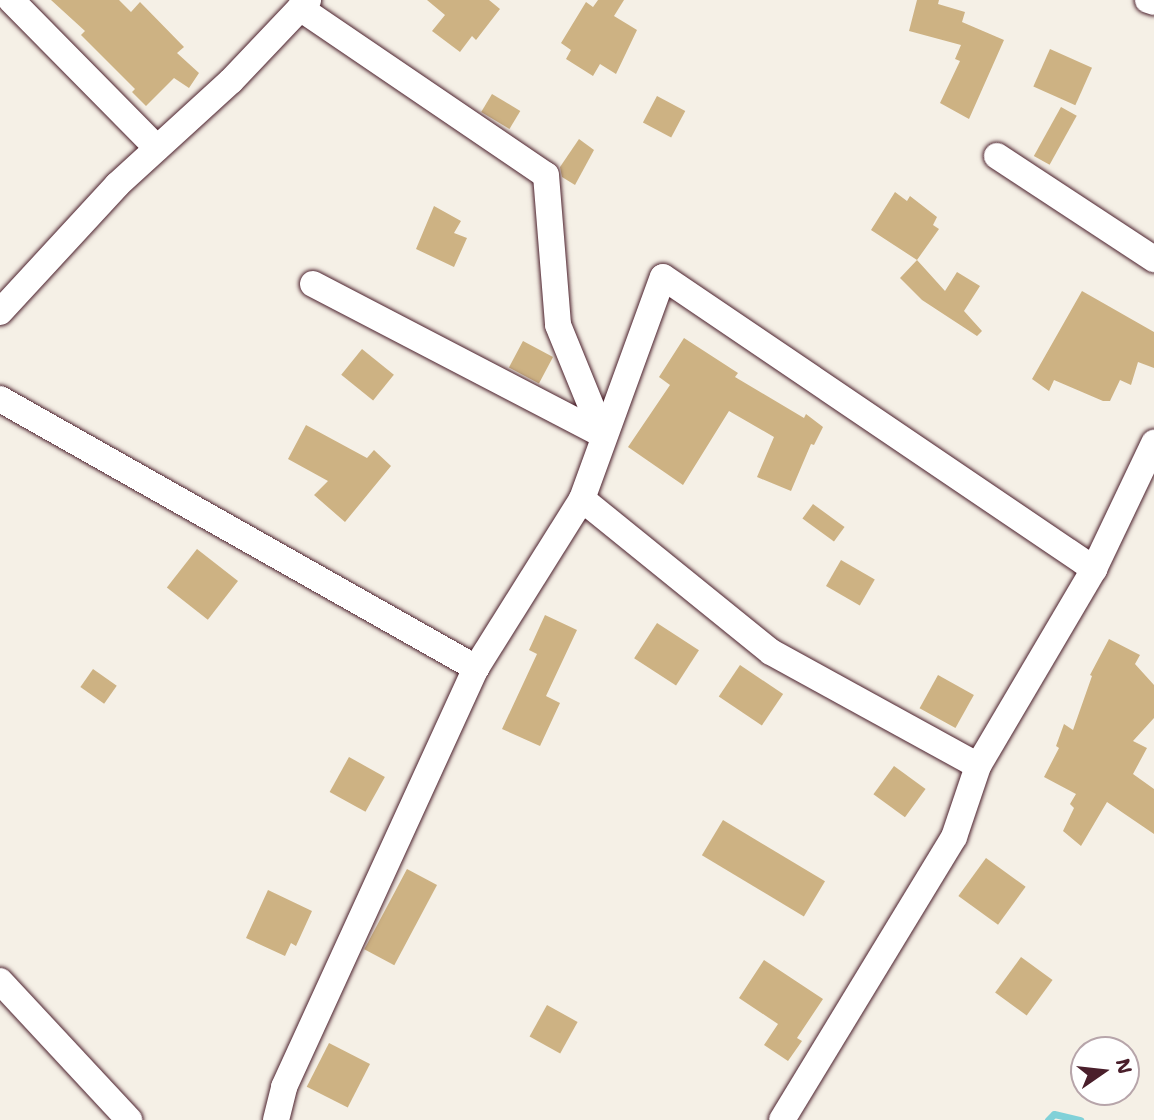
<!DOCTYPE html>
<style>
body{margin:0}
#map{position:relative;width:1154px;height:1120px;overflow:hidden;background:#f5f0e6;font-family:"Shantell Sans",sans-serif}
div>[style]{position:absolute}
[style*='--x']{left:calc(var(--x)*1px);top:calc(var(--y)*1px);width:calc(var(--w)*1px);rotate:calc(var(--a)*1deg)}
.stream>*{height:7px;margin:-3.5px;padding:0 3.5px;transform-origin:3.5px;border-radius:3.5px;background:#80d1d8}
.building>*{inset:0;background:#cdb283;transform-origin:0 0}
.roads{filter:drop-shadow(0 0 2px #4a1f2b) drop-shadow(0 0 2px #4a1f2b)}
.street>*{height:26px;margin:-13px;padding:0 13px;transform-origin:13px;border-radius:13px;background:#fff}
span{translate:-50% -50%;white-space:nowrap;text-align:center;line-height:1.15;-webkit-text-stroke:5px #fff;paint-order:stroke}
.north{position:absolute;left:1070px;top:1036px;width:70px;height:70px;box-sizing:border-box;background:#fff;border:2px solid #b7a5aa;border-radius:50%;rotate:76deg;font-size:19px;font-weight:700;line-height:28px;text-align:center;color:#4a1f2b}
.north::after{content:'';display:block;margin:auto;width:24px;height:32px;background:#4a1f2b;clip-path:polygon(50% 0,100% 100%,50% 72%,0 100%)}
</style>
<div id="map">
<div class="stream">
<div style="--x:1048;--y:1120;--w:8;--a:-45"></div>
<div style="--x:1054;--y:1114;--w:27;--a:13"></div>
</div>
<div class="building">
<div style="clip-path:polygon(51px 0,119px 0,131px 12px,140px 2px,184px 47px,177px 53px,199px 73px,189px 88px,174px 78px,146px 106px,132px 92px,135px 89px,81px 35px,85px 31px)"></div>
<div style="clip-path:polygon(427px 0,489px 0,500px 9px,476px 40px,472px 36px,460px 52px,432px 31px,445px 15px)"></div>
<div style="clip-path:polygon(598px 0,624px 0,614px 16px,637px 30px,616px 74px,600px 64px,593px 76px,566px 59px,571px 50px,561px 43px,586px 2px,593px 7px)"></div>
<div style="clip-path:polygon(917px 0,939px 0,938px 4px,965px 12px,962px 22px,1004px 40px,969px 119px,940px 103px,960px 61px,955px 59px,961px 45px,909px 31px)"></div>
<div style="left:1050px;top:49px;width:46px;height:41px;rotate:24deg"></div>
<div style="left:492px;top:94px;width:33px;height:21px;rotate:31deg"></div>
<div style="left:657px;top:96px;width:32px;height:30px;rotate:28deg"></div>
<div style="left:1061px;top:107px;width:18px;height:56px;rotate:29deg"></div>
<div style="clip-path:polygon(579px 139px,594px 150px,575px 185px,562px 177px,560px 167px)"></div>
<div style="clip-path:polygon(895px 192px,907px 201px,910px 196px,937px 217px,933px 225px,939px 229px,917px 260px,945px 291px,957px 272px,980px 286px,964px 311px,982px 331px,977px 336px,922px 300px,900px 278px,917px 260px,871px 230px)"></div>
<div style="clip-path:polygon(434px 206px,461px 221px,454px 233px,467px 238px,454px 267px,416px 249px)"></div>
<div style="clip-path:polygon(1082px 291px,1154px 332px,1154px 368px,1138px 362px,1131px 385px,1120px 380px,1110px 401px,1103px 401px,1054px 380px,1049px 391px,1032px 379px)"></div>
<div style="clip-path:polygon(684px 338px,738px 373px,735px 377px,804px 418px,806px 414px,823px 427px,814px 445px,811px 444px,791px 491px,757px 477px,774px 437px,729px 411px,683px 485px,628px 447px,670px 385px,659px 377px)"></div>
<div style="left:523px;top:341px;width:34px;height:30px;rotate:28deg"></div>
<div style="left:362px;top:349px;width:41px;height:33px;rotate:39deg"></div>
<div style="clip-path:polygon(306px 425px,367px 458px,374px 450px,391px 466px,345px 522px,314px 495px,328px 481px,288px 459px)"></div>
<div style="left:813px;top:504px;width:39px;height:18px;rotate:36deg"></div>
<div style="left:197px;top:549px;width:52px;height:49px;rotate:38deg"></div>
<div style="left:841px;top:560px;width:39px;height:30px;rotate:30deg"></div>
<div style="clip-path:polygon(545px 615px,577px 630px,546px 696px,560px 703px,540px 746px,502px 729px,537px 654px,529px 650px)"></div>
<div style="left:657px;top:623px;width:50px;height:42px;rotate:33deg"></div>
<div style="clip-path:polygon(1109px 639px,1140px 655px,1135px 664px,1154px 685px,1154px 718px,1133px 741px,1147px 748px,1133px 774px,1154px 789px,1154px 834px,1107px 802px,1081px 846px,1063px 831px,1074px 808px,1070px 804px,1076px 794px,1044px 777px,1059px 748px,1056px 746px,1064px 724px,1073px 730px,1092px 676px,1090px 675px)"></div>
<div style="left:740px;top:665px;width:52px;height:38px;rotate:34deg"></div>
<div style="left:93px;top:669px;width:29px;height:22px;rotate:35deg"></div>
<div style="left:938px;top:675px;width:41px;height:38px;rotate:29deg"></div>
<div style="left:349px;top:757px;width:41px;height:40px;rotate:29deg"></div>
<div style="left:894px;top:766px;width:39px;height:35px;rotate:36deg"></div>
<div style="left:723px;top:820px;width:119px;height:41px;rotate:31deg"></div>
<div style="left:986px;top:858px;width:49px;height:47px;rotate:36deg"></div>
<div style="left:407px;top:869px;width:34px;height:91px;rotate:28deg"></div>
<div style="clip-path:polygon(268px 890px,312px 911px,296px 946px,291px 943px,285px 956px,246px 938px)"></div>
<div style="left:1021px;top:957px;width:39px;height:44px;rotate:36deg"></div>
<div style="clip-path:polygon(764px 960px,823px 999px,797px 1038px,802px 1041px,788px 1061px,764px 1045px,778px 1024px,739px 998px)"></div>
<div style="left:547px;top:1005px;width:35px;height:36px;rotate:29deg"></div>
<div style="left:329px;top:1043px;width:46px;height:49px;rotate:27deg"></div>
</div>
<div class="roads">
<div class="street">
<div style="--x:11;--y:0;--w:208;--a:45.4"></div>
<div style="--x:1148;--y:0;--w:6;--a:18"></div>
<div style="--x:300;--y:8;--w:297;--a:34.2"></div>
<div style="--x:546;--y:175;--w:150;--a:85.4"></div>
<div style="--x:558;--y:325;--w:119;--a:67.8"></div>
<div style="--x:997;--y:156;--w:188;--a:33.3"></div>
<div style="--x:313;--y:284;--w:327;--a:27.5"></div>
<div style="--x:0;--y:312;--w:173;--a:-47.3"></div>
<div style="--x:117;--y:185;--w:154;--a:-42.4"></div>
<div style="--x:231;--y:81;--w:112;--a:-46.5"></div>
<div style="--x:0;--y:399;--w:547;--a:29.47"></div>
<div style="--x:582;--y:499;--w:243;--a:39"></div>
<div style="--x:771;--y:652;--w:236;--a:28.8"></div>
<div style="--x:0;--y:981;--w:190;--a:47.1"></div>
<div style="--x:276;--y:1120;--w:34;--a:-76"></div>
<div style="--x:284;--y:1087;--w:461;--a:-65.4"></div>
<div style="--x:476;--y:668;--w:199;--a:-57.9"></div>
<div style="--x:582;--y:499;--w:236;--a:-70"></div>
<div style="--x:663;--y:277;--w:521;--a:34.12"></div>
<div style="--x:782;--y:1120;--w:331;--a:-58.7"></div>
<div style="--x:954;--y:837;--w:75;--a:-71.3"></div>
<div style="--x:978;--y:766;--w:229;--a:-59.5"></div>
<div style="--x:1094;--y:569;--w:140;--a:-64.5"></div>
</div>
</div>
<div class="north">N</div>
</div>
